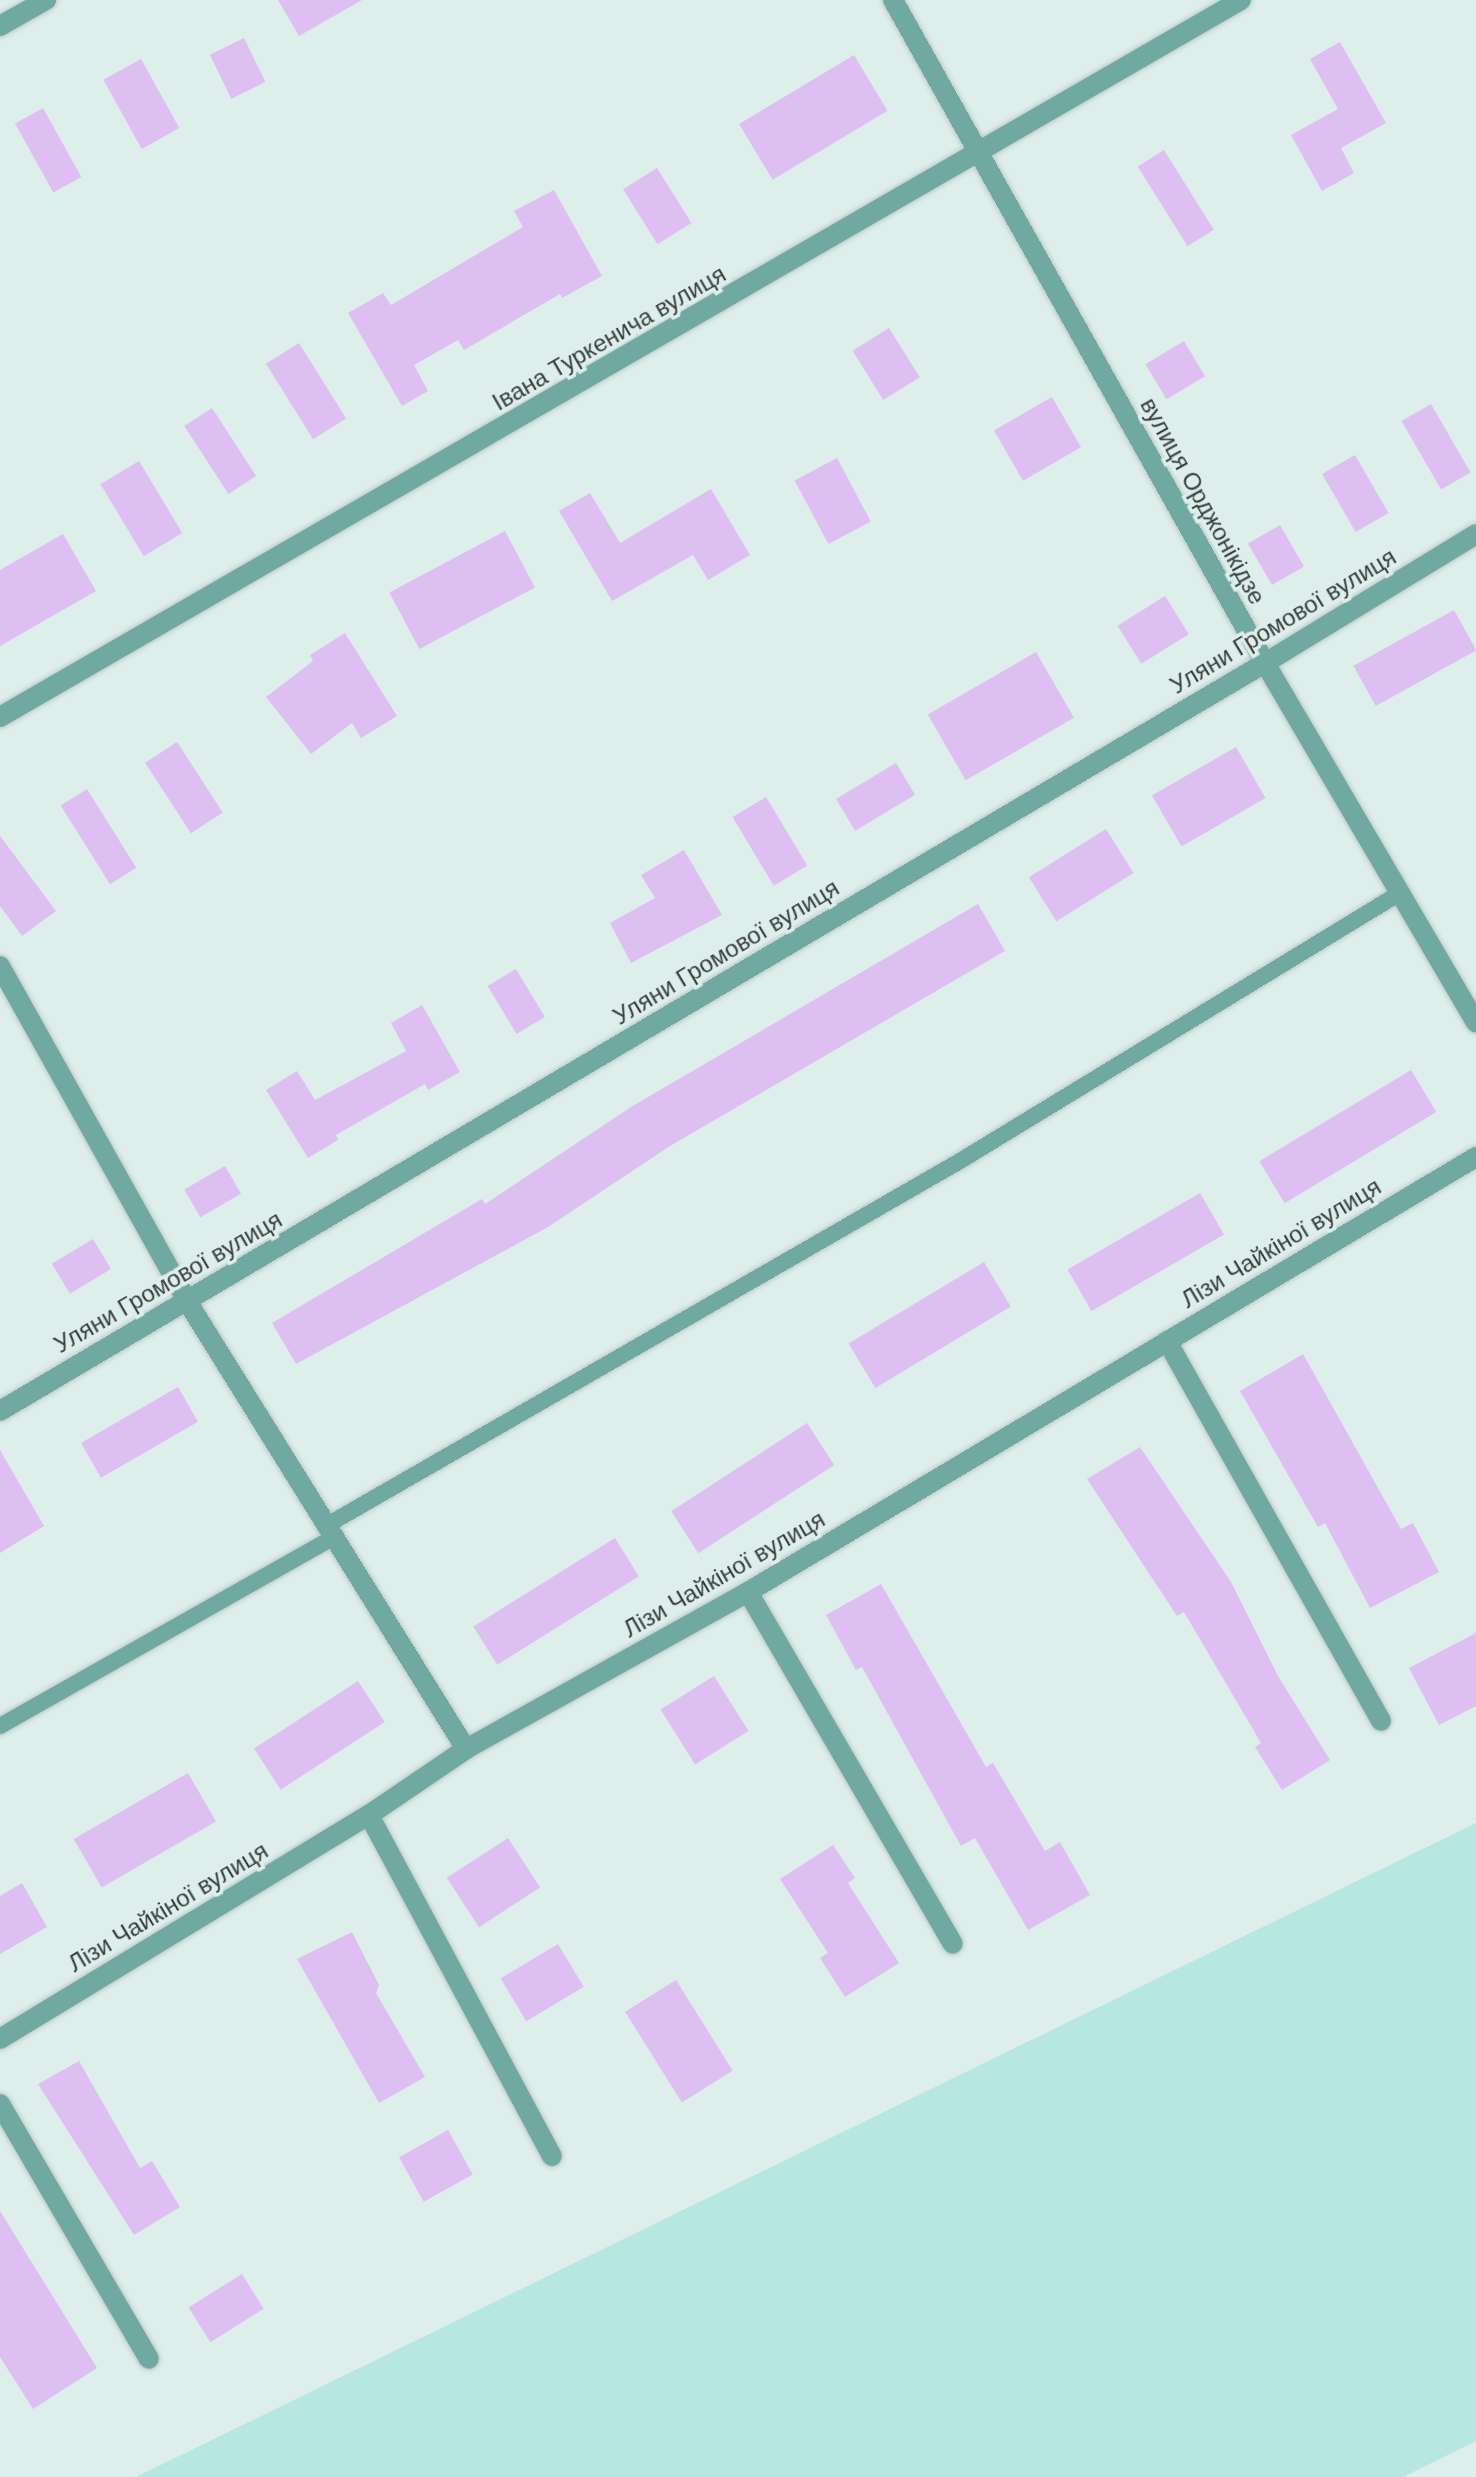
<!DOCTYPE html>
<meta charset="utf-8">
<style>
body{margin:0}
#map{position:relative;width:1476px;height:2477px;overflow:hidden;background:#deeeeb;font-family:"DM Sans",sans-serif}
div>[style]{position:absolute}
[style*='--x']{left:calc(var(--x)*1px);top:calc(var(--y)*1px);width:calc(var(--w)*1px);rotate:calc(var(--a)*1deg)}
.green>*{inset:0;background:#b6e7e0}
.building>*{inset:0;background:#debff2;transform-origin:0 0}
.roads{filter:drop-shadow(0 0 2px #bdcbc8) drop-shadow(0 0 2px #bdcbc8)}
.lane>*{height:16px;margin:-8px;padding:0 8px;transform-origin:8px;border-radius:8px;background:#6fa9a2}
.street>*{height:20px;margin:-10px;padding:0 10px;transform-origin:10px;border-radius:10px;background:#6fa9a2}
span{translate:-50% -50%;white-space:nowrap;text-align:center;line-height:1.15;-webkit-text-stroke:7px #deeeeb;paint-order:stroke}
.street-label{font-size:24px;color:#383e3e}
</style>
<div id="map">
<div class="green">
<div style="clip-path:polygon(1476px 1823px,1476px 2441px,1403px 2477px,136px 2477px)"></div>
</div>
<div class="building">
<div style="clip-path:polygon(278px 0,362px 0,299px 36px)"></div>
<div style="left:244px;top:38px;width:49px;height:38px;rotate:64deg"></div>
<div style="clip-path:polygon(1340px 42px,1386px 123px,1341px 148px,1354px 173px,1322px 191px,1291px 135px,1338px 109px,1310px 59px)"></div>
<div style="left:854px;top:55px;width:65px;height:134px;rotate:59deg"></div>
<div style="left:141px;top:59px;width:79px;height:43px;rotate:61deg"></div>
<div style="left:43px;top:108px;width:79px;height:32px;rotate:61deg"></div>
<div style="left:1164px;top:150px;width:94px;height:31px;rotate:58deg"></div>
<div style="left:657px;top:168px;width:65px;height:40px;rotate:58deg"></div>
<div style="clip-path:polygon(554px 190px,602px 276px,562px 298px,560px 294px,464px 350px,458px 340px,414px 365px,428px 391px,402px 406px,348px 313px,383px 293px,391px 305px,523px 227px,514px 211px)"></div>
<div style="left:889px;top:328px;width:58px;height:43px;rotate:58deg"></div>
<div style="left:1184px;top:341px;width:41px;height:45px;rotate:59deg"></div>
<div style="left:299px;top:343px;width:89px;height:39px;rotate:58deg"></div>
<div style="left:1052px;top:397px;width:58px;height:67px;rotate:60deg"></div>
<div style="left:1431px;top:404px;width:79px;height:34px;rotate:60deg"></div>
<div style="left:212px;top:408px;width:81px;height:33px;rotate:57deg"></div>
<div style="left:1355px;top:455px;width:67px;height:38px;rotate:60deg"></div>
<div style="left:837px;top:458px;width:72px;height:48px;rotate:62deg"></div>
<div style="left:139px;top:461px;width:84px;height:45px;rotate:59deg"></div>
<div style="clip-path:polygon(711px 489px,750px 555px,708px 580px,693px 555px,612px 601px,559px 511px,590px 493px,620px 543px)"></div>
<div style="left:1280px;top:525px;width:48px;height:37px;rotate:60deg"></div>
<div style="left:505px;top:531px;width:64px;height:131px;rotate:62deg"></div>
<div style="clip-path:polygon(63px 534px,96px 591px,0 646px,0 570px)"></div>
<div style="left:1165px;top:596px;width:45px;height:56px;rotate:58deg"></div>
<div style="left:1454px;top:610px;width:46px;height:115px;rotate:61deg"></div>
<div style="clip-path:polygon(345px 633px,397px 716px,361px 738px,352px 723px,311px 754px,266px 697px,313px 661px,310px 655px)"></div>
<div style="left:1036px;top:652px;width:76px;height:125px;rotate:60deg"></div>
<div style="left:177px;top:742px;width:84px;height:38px;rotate:57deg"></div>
<div style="left:1236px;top:747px;width:59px;height:97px;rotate:60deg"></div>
<div style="left:896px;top:763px;width:37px;height:70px;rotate:59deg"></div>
<div style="left:87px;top:789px;width:93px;height:31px;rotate:58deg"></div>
<div style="left:766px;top:797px;width:80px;height:39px;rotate:59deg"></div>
<div style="left:1106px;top:829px;width:52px;height:91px;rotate:58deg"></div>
<div style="clip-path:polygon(0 836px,56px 911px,22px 936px,0 906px)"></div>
<div style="clip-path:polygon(684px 850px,722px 915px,631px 963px,610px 923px,655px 898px,641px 875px)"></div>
<div style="clip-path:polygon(978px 904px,1005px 951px,670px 1146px,548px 1227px,296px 1364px,272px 1323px,482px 1199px,485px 1204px,631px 1107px)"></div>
<div style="left:516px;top:969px;width:56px;height:33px;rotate:59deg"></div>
<div style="clip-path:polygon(422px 1005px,460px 1072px,428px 1090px,425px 1084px,336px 1135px,338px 1140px,308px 1158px,266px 1090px,297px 1071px,315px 1100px,406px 1051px,391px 1023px)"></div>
<div style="left:1411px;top:1070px;width:49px;height:177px;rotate:59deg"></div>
<div style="left:225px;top:1166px;width:32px;height:47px;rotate:60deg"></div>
<div style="left:1200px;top:1193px;width:48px;height:153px;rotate:60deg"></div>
<div style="left:93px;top:1239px;width:35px;height:48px;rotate:59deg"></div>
<div style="left:984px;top:1262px;width:52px;height:158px;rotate:59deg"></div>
<div style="clip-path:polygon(1303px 1354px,1401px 1529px,1413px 1523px,1439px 1572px,1370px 1608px,1325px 1523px,1318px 1527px,1240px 1391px)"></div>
<div style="left:178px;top:1387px;width:40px;height:112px;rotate:60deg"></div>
<div style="left:807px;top:1423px;width:50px;height:162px;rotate:57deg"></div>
<div style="clip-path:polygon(1140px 1447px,1231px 1582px,1278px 1676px,1330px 1760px,1282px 1790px,1255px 1747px,1261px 1743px,1184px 1612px,1177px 1616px,1087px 1479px)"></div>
<div style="clip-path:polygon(0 1450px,44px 1526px,0 1553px)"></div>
<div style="left:615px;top:1538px;width:45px;height:167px;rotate:58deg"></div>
<div style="clip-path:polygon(881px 1584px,986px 1767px,993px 1763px,1045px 1851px,1060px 1842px,1090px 1895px,1028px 1930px,975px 1838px,961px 1846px,862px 1667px,856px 1670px,826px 1615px)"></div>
<div style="clip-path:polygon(1476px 1633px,1476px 1706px,1439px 1725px,1409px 1668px)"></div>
<div style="left:714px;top:1676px;width:65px;height:63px;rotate:58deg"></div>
<div style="left:358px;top:1681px;width:49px;height:124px;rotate:57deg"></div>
<div style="left:188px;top:1773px;width:56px;height:132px;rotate:60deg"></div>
<div style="left:508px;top:1838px;width:59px;height:73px;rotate:57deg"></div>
<div style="clip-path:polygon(833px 1845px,855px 1878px,848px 1883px,899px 1963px,845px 1997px,820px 1958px,828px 1953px,780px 1879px)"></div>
<div style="clip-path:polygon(22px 1883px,47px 1927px,0 1954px,0 1896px)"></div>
<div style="clip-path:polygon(352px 1932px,379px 1985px,376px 1993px,425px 2077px,379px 2103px,297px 1959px)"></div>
<div style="left:558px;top:1944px;width:50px;height:67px;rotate:59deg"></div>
<div style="left:676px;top:1980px;width:107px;height:60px;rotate:58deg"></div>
<div style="clip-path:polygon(79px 2061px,140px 2168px,152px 2161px,180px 2207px,134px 2235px,38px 2084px)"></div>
<div style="left:448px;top:2130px;width:51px;height:56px;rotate:61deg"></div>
<div style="clip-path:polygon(0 2211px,97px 2368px,33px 2409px,0 2357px)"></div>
<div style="left:242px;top:2274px;width:41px;height:63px;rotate:58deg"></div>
</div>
<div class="roads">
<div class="lane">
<div style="--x:329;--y:1524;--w:728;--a:-29.91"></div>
<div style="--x:960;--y:1161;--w:515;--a:-31.35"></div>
<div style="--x:0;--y:1726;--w:386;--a:-29.5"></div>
</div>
<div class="street">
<div style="--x:893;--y:0;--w:760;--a:60.7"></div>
<div style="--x:1265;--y:663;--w:417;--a:59.6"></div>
<div style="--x:0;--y:26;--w:53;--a:-29.5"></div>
<div style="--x:0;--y:717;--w:1433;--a:-30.02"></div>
<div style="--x:0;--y:966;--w:384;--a:60.8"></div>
<div style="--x:187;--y:1301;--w:528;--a:58.09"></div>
<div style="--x:1167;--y:1341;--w:436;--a:60.6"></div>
<div style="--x:0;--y:1411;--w:1470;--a:-30.6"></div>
<div style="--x:1265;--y:663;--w:247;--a:-31.4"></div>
<div style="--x:748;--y:1592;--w:407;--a:59.8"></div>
<div style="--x:369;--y:1815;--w:387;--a:61.8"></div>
<div style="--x:0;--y:2039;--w:432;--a:-31.3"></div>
<div style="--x:369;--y:1815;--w:117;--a:-34.2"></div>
<div style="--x:466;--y:1749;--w:323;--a:-29.1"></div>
<div style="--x:748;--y:1592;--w:848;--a:-30.86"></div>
<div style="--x:0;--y:2104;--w:295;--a:59.7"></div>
</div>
</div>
<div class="street-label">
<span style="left:609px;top:338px;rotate:-30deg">Івана Туркенича вулиця</span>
<span style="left:1203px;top:501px;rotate:61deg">вулиця Орджонікідзе</span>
<span style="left:1283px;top:621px;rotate:-31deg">Уляни Громової вулиця</span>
<span style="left:726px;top:952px;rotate:-31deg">Уляни Громової вулиця</span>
<span style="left:1281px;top:1243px;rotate:-31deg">Лізи Чайкіної вулиця</span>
<span style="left:168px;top:1282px;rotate:-30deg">Уляни Громової вулиця</span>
<span style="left:724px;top:1574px;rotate:-30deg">Лізи Чайкіної вулиця</span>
<span style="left:168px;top:1907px;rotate:-31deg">Лізи Чайкіної вулиця</span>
</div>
</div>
